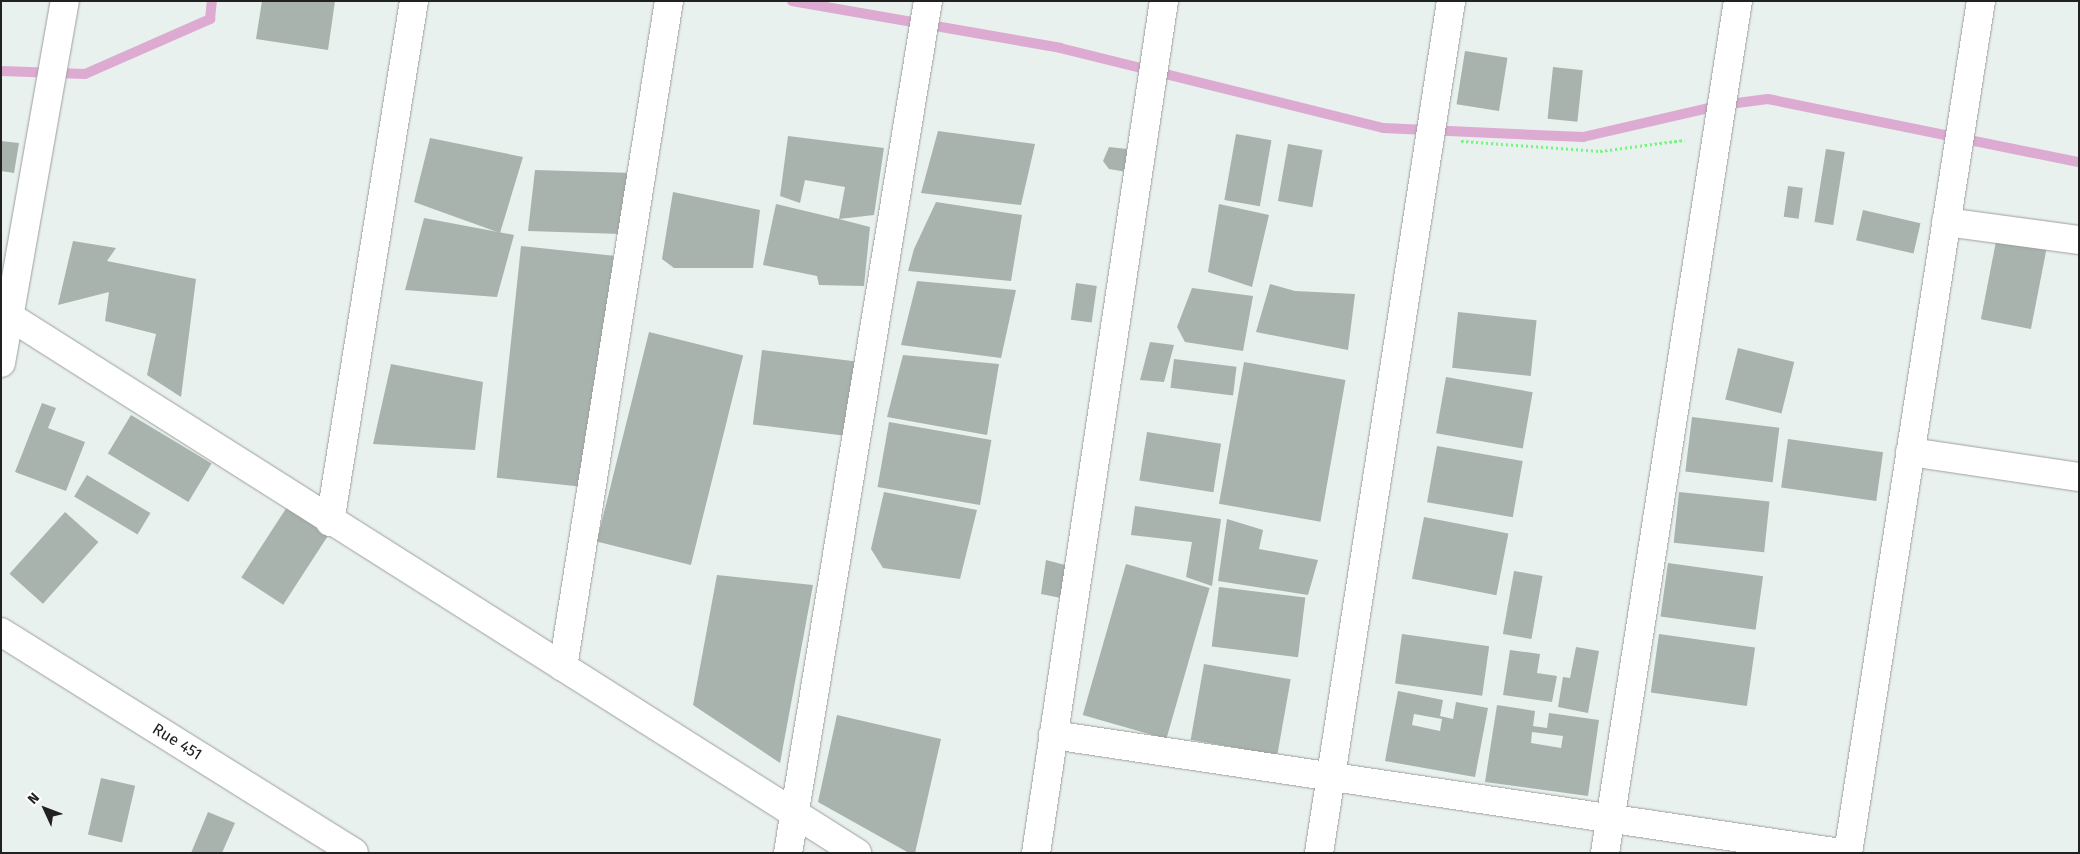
<!DOCTYPE html>
<style>
body{margin:0}
#map{position:relative;width:2080px;height:854px;overflow:hidden;background:#e8f1ee;font-family:"Fira Sans",sans-serif}
div>[style]{position:absolute}
[style*='--x']{left:calc(var(--x)*1px);top:calc(var(--y)*1px);width:calc(var(--w)*1px);rotate:calc(var(--a)*1deg)}
.stream>*{height:10px;margin:-5px;padding:0 5px;transform-origin:5px;border-radius:5px;background:#ddaad2}
.building>*{inset:0;background:#a7b3ac;transform-origin:0 0}
.path>*{height:3px;margin-top:-1.5px;transform-origin:0;background:repeating-linear-gradient(90deg,#75f67f 0 2.5px,transparent 0 5px)}
.roads{filter:drop-shadow(0 0 1px #9e9e9e) drop-shadow(0 0 1px #9e9e9e)}
.minor>*{height:28px;margin:-14px;padding:0 14px;transform-origin:14px;border-radius:14px;background:#fff}
span{translate:-50% -50%;white-space:nowrap;text-align:center;line-height:1.15;-webkit-text-stroke:4px #fff;paint-order:stroke}
.street-label{font-size:16px;color:#212121}
.frame{position:absolute;inset:0;border:2px solid #212121;pointer-events:none}
.north{position:absolute;left:20px;top:784px;width:50px;height:50px;-webkit-text-stroke:4px #fff;paint-order:stroke;rotate:313deg;font-size:14px;font-weight:700;line-height:20px;text-align:center;color:#212121}
.north::after{content:'';display:block;margin:auto;width:18px;height:22px;background:#212121;clip-path:polygon(50% 0,100% 100%,50% 72%,0 100%)}
</style>
<div id="map">
<div class="stream">
<div style="--x:792;--y:1;--w:272;--a:9.9"></div>
<div style="--x:1060;--y:48;--w:333;--a:13.9"></div>
<div style="--x:1383;--y:128;--w:200;--a:2.6"></div>
<div style="--x:1583;--y:137;--w:143;--a:-13"></div>
<div style="--x:1722;--y:105;--w:46;--a:-7.4"></div>
<div style="--x:1768;--y:99;--w:317;--a:11.5"></div>
<div style="--x:1;--y:71;--w:84;--a:2"></div>
<div style="--x:85;--y:74;--w:137;--a:-23.7"></div>
<div style="--x:210;--y:19;--w:18;--a:-84"></div>
</div>
<div class="building">
<div style="clip-path:polygon(262px 1px,335px 1px,328px 50px,256px 39px)"></div>
<div style="left:1465px;top:51px;width:43px;height:54px;rotate:9deg"></div>
<div style="left:1553px;top:67px;width:30px;height:52px;rotate:6deg"></div>
<div style="clip-path:polygon(938px 131px,1035px 144px,1021px 205px,921px 193px)"></div>
<div style="left:1236px;top:134px;width:36px;height:67px;rotate:10deg"></div>
<div style="clip-path:polygon(788px 136px,884px 148px,874px 215px,839px 219px,870px 227px,864px 286px,819px 285px,817px 276px,763px 265px,776px 204px,839px 219px,845px 187px,805px 180px,800px 203px,780px 196px)"></div>
<div style="clip-path:polygon(430px 138px,523px 157px,500px 233px,414px 202px)"></div>
<div style="clip-path:polygon(1px 141px,19px 143px,14px 173px,1px 171px)"></div>
<div style="left:1288px;top:144px;width:35px;height:58px;rotate:10deg"></div>
<div style="clip-path:polygon(1109px 147px,1127px 149px,1127px 172px,1109px 169px,1103px 161px)"></div>
<div style="left:1826px;top:149px;width:19px;height:74px;rotate:9deg"></div>
<div style="clip-path:polygon(535px 170px,634px 173px,621px 234px,528px 231px)"></div>
<div style="left:1788px;top:186px;width:15px;height:31px;rotate:8deg"></div>
<div style="clip-path:polygon(673px 192px,760px 210px,753px 268px,674px 268px,662px 259px)"></div>
<div style="clip-path:polygon(936px 202px,1022px 215px,1011px 281px,908px 271px,914px 249px)"></div>
<div style="clip-path:polygon(1219px 204px,1269px 215px,1252px 287px,1208px 272px)"></div>
<div style="left:1863px;top:210px;width:59px;height:31px;rotate:13deg"></div>
<div style="clip-path:polygon(424px 218px,514px 235px,497px 297px,405px 290px)"></div>
<div style="left:1999px;top:226px;width:51px;height:95px;rotate:11deg"></div>
<div style="clip-path:polygon(73px 241px,116px 248px,107px 261px,196px 279px,181px 397px,147px 375px,156px 334px,105px 321px,109px 292px,58px 305px)"></div>
<div style="left:521px;top:246px;width:93px;height:233px;rotate:6deg"></div>
<div style="clip-path:polygon(917px 281px,1016px 290px,1001px 358px,901px 345px)"></div>
<div style="left:1076px;top:283px;width:21px;height:37px;rotate:8deg"></div>
<div style="clip-path:polygon(1270px 284px,1295px 291px,1355px 294px,1348px 350px,1256px 332px)"></div>
<div style="clip-path:polygon(1192px 288px,1253px 296px,1243px 351px,1185px 342px,1177px 327px)"></div>
<div style="left:1458px;top:312px;width:79px;height:56px;rotate:6deg"></div>
<div style="left:649px;top:332px;width:97px;height:216px;rotate:14deg"></div>
<div style="clip-path:polygon(1150px 342px,1174px 345px,1164px 382px,1140px 380px)"></div>
<div style="left:1738px;top:348px;width:58px;height:53px;rotate:14deg"></div>
<div style="left:762px;top:350px;width:95px;height:75px;rotate:7deg"></div>
<div style="clip-path:polygon(903px 355px,999px 364px,987px 435px,887px 417px)"></div>
<div style="left:1174px;top:359px;width:63px;height:29px;rotate:7deg"></div>
<div style="left:1244px;top:362px;width:103px;height:144px;rotate:10deg"></div>
<div style="clip-path:polygon(391px 364px,483px 382px,475px 450px,373px 444px)"></div>
<div style="left:1446px;top:377px;width:88px;height:57px;rotate:10deg"></div>
<div style="clip-path:polygon(42px 403px,56px 408px,48px 428px,85px 442px,66px 491px,15px 472px)"></div>
<div style="left:131px;top:415px;width:94px;height:45px;rotate:31deg"></div>
<div style="left:1692px;top:417px;width:88px;height:55px;rotate:7deg"></div>
<div style="left:889px;top:422px;width:104px;height:66px;rotate:10deg"></div>
<div style="left:1147px;top:432px;width:75px;height:49px;rotate:9deg"></div>
<div style="left:1788px;top:439px;width:96px;height:49px;rotate:8deg"></div>
<div style="left:1437px;top:446px;width:87px;height:57px;rotate:10deg"></div>
<div style="left:87px;top:475px;width:74px;height:25px;rotate:31deg"></div>
<div style="clip-path:polygon(884px 492px,977px 510px,960px 579px,883px 568px,871px 549px)"></div>
<div style="left:1679px;top:492px;width:91px;height:51px;rotate:6deg"></div>
<div style="clip-path:polygon(1135px 506px,1221px 519px,1212px 586px,1186px 577px,1192px 542px,1131px 535px)"></div>
<div style="left:287px;top:507px;width:50px;height:84px;rotate:33deg"></div>
<div style="left:65px;top:512px;width:45px;height:83px;rotate:42deg"></div>
<div style="left:1424px;top:517px;width:86px;height:63px;rotate:11deg"></div>
<div style="clip-path:polygon(1227px 519px,1263px 530px,1259px 549px,1318px 560px,1308px 595px,1218px 581px)"></div>
<div style="clip-path:polygon(1046px 560px,1069px 566px,1061px 598px,1041px 594px)"></div>
<div style="left:1668px;top:563px;width:96px;height:54px;rotate:8deg"></div>
<div style="left:1126px;top:564px;width:87px;height:157px;rotate:16deg"></div>
<div style="left:1514px;top:571px;width:29px;height:64px;rotate:10deg"></div>
<div style="clip-path:polygon(717px 575px,813px 585px,780px 763px,693px 705px)"></div>
<div style="left:1219px;top:587px;width:87px;height:60px;rotate:7deg"></div>
<div style="left:1402px;top:634px;width:88px;height:50px;rotate:8deg"></div>
<div style="left:1659px;top:634px;width:97px;height:59px;rotate:8deg"></div>
<div style="clip-path:polygon(1576px 647px,1599px 651px,1588px 713px,1558px 707px,1563px 677px,1570px 678px)"></div>
<div style="clip-path:polygon(1510px 650px,1540px 654px,1537px 673px,1557px 676px,1552px 702px,1503px 695px)"></div>
<div style="left:1204px;top:664px;width:88px;height:77px;rotate:10deg"></div>
<div style="clip-path:polygon(evenodd,1398px 691px,1443px 700px,1440px 716px,1453px 719px,1456px 702px,1488px 708px,1475px 777px,1385px 761px,1398px 691px,1414px 714px,1442px 719px,1440px 731px,1412px 725px,1414px 714px)"></div>
<div style="clip-path:polygon(evenodd,1497px 705px,1535px 711px,1533px 726px,1547px 728px,1549px 713px,1599px 720px,1588px 796px,1485px 782px,1497px 705px,1532px 732px,1563px 736px,1561px 748px,1531px 743px,1532px 732px)"></div>
<div style="clip-path:polygon(837px 715px,941px 739px,915px 853px,909px 853px,818px 802px)"></div>
<div style="left:101px;top:778px;width:35px;height:58px;rotate:13deg"></div>
<div style="clip-path:polygon(208px 812px,235px 823px,222px 853px,191px 853px)"></div>
</div>
<div class="path">
<div style="--x:1461;--y:141;--w:139;--a:4.1"></div>
<div style="--x:1600;--y:151;--w:85;--a:-7.5"></div>
</div>
<div class="roads">
<div class="minor">
<div style="--x:1946;--y:222;--w:134;--a:7.7"></div>
<div style="--x:9;--y:316;--w:1004;--a:32.34"></div>
<div style="--x:1;--y:363;--w:368;--a:-80"></div>
<div style="--x:1910;--y:452;--w:171;--a:8.4"></div>
<div style="--x:330;--y:522;--w:528;--a:-80.84"></div>
<div style="--x:1;--y:632;--w:416;--a:32"></div>
<div style="--x:563;--y:667;--w:674;--a:-80.96"></div>
<div style="--x:1053;--y:735;--w:797;--a:8.52"></div>
<div style="--x:788;--y:853;--w:863;--a:-80.67"></div>
<div style="--x:1036;--y:853;--w:862;--a:-81.46"></div>
<div style="--x:1319;--y:853;--w:862;--a:-81.19"></div>
<div style="--x:1605;--y:853;--w:862;--a:-81.13"></div>
<div style="--x:1848;--y:853;--w:862;--a:-81.13"></div>
</div>
</div>
<div class="street-label">
<span style="left:177px;top:742px;rotate:32deg">Rue 451</span>
</div>
<div class="frame"></div>
<div class="north">N</div>
</div>
